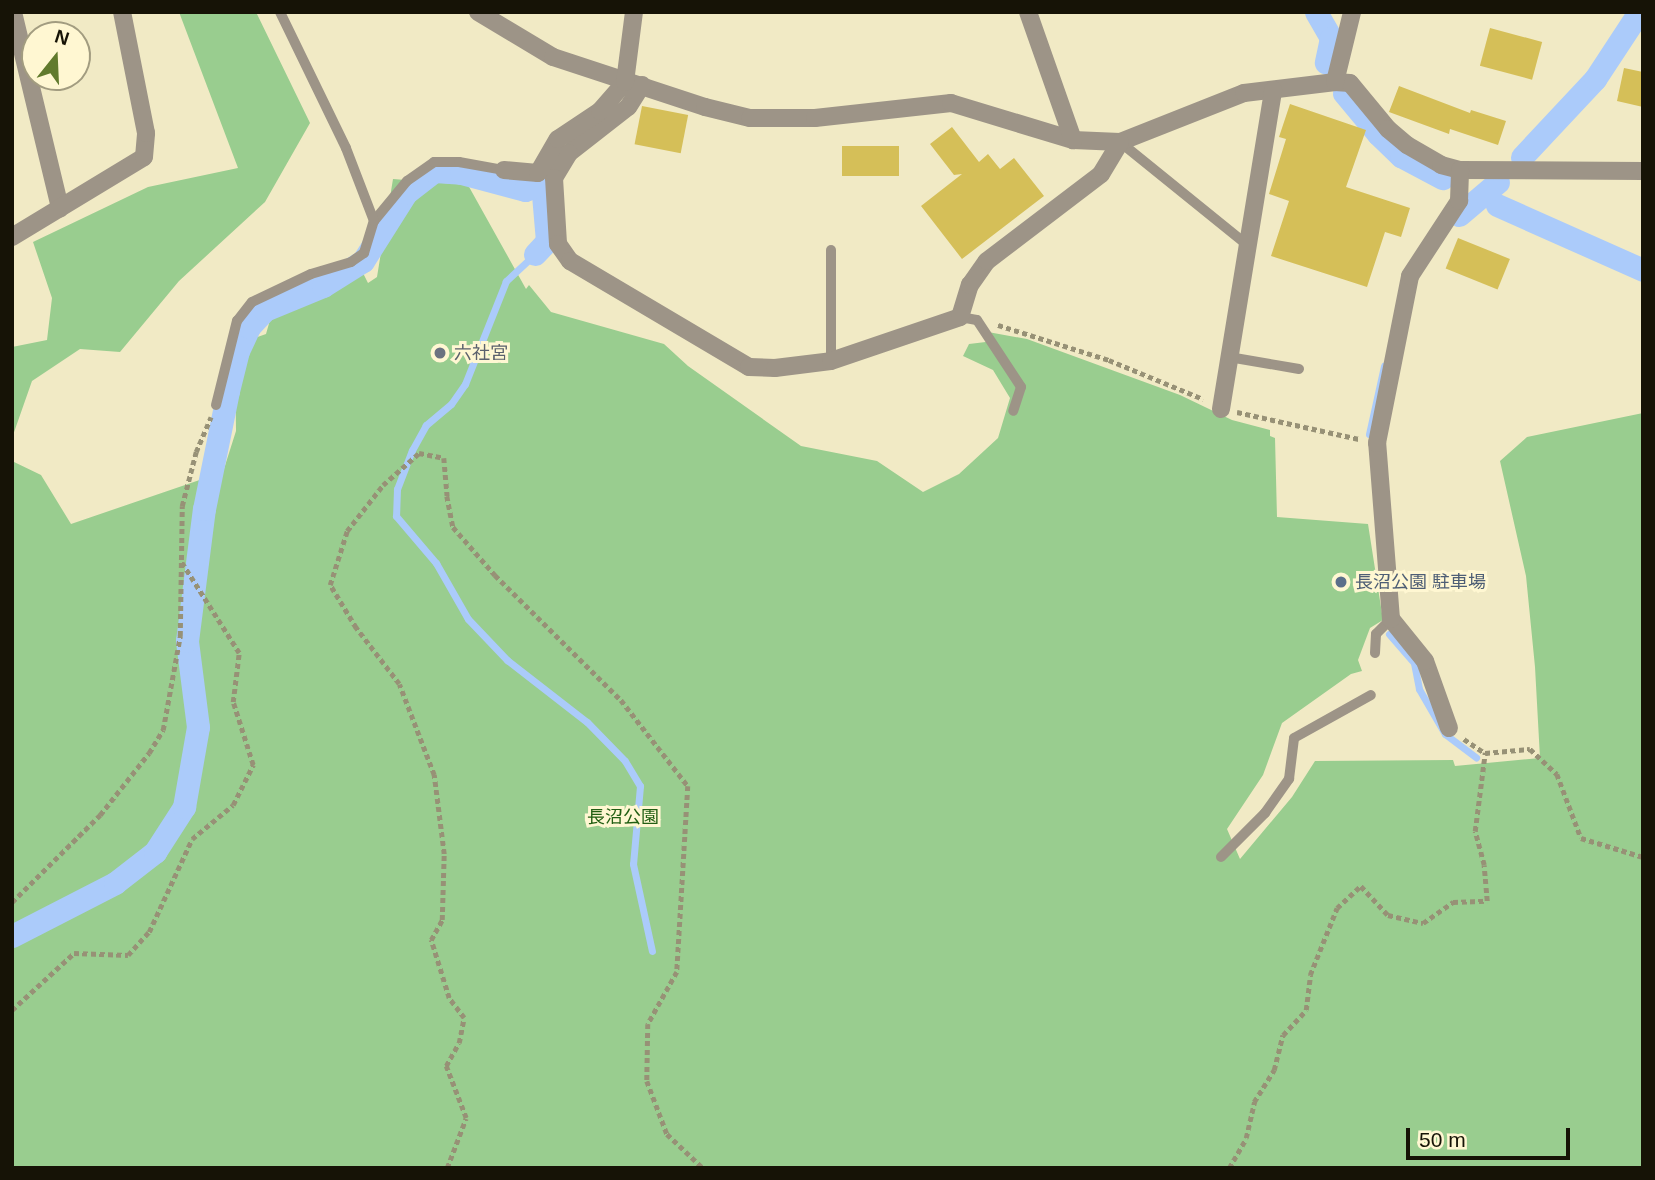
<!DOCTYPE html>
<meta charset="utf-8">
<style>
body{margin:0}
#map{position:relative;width:1655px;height:1180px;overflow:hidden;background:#f1eac5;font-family:Helvetica,"Noto Sans JP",sans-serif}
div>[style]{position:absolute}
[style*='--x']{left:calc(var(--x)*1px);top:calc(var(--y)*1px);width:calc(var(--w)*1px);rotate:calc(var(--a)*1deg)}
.green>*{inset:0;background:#99cd8f}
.stream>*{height:7px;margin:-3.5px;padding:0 3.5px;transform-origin:3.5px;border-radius:3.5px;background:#abcbfa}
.canal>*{height:23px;margin:-11.5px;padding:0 11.5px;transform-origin:11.5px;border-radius:11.5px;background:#abcbfa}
.building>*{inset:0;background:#d5bf58;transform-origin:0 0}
.path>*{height:4.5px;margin-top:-2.25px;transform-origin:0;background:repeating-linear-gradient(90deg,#979176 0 5px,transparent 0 8.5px)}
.lane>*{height:10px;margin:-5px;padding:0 5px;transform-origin:5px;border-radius:5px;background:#9d9487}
.street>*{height:18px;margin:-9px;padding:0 9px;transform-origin:9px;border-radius:9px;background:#9d9487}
.dots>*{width:19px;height:19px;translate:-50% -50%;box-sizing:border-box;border:4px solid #fff7d2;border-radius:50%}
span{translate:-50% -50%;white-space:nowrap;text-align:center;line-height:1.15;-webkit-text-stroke:6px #fff7d2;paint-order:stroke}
.worship-label{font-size:18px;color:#5b616d}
.left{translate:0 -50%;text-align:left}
.service-label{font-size:18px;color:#4e5e75}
.park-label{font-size:18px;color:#225f13}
.frame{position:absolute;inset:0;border:14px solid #161306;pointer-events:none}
.north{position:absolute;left:21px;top:21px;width:70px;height:70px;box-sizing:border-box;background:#fff7d2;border:2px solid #a29c80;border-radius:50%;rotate:18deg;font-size:19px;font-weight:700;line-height:28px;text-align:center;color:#161306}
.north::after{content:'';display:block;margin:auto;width:24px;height:32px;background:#617a2d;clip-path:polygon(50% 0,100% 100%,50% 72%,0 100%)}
.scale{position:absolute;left:1406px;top:1128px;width:164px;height:32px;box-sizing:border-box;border:4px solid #161306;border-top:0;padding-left:9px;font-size:21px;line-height:24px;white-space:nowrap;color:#161306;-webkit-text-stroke:5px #fff7d2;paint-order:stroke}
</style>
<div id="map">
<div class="green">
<div style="clip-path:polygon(179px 12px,256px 12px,310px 123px,265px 202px,179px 281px,120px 352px,80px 349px,32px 381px,12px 438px,12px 347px,47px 340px,52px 298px,33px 242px,148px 187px,238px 168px)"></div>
<div style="clip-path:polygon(393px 179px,468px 185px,526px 289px,529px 285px,551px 312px,664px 344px,688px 366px,801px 446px,877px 461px,923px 492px,959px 474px,998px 438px,1010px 398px,993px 370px,963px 356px,969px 344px,994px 341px,988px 332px,1027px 339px,1180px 395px,1232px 420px,1270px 430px,1270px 436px,1275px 438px,1277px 517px,1368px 524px,1383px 620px,1370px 628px,1358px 660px,1362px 671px,1351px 674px,1282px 723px,1263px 775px,1227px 829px,1240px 859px,1292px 797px,1315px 761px,1453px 760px,1455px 766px,1540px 758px,1535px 667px,1526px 576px,1500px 461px,1527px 437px,1643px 413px,1643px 1168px,12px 1168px,12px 461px,41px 475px,71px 524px,223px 472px,236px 431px,235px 345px,266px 334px,270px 320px,363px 273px,368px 283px,377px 277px)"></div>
</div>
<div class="stream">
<div style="--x:535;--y:254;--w:40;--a:137"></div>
<div style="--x:506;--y:281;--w:111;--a:111.7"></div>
<div style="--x:465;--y:384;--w:24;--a:125"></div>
<div style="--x:451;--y:404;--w:33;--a:140"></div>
<div style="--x:426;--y:425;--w:29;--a:119"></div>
<div style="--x:412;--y:450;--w:42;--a:111"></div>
<div style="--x:397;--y:489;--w:27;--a:92"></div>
<div style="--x:396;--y:516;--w:62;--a:49.6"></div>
<div style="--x:436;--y:563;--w:64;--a:60.3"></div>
<div style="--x:468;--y:619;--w:57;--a:46.4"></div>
<div style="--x:507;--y:660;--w:101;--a:37.8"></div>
<div style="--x:587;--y:722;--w:54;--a:45.7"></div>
<div style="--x:625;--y:761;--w:29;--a:59"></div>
<div style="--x:640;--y:786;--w:78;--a:95.1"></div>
<div style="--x:633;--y:864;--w:89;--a:77.7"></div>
<div style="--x:1369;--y:434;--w:70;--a:-77.6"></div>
<div style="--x:1389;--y:634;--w:38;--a:49"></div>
<div style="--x:1414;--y:663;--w:26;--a:79"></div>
<div style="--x:1419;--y:689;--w:52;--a:60"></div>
<div style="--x:1445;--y:734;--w:39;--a:37"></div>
</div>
<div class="canal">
<div style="--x:1316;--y:12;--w:30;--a:60"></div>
<div style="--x:1331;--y:38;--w:25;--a:102"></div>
<div style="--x:1344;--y:93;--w:53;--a:50.3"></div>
<div style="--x:1378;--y:134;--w:32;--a:44"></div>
<div style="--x:1401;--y:156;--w:47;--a:28.2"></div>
<div style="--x:1522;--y:157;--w:107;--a:-46.9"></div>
<div style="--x:1595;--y:79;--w:80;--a:-56.7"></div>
<div style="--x:1497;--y:205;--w:160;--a:24"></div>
<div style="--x:1459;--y:215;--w:51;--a:-40.2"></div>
<div style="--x:535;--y:254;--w:18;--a:-47"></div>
<div style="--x:547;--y:241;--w:58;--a:-94.9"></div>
<div style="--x:542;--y:183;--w:13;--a:-72"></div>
<div style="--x:12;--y:936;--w:116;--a:-27.2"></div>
<div style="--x:115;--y:883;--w:51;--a:-37.8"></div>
<div style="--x:155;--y:852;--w:54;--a:-57.2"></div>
<div style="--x:184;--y:807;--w:81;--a:-80.1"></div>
<div style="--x:198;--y:727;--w:87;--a:-97.3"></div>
<div style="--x:187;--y:641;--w:133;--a:-82.7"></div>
<div style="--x:204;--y:509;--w:120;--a:-78.5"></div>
<div style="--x:228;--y:391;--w:41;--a:-76"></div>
<div style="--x:238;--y:351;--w:26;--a:-65"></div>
<div style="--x:249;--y:327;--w:23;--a:-47"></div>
<div style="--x:265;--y:310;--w:63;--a:-22.5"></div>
<div style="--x:323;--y:286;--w:47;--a:-32"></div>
<div style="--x:363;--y:261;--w:80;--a:-57.7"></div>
<div style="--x:406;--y:193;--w:36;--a:-38"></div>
<div style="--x:434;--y:171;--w:27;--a:4"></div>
<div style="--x:461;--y:173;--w:66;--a:14.9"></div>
<div style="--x:525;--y:190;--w:18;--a:-22"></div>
</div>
<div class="building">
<div style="left:1490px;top:28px;width:54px;height:39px;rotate:15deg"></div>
<div style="clip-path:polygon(1624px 68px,1643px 72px,1643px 107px,1617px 101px)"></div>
<div style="clip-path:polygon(1399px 86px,1470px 113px,1471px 110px,1506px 121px,1498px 145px,1450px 129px,1449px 134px,1389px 112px)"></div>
<div style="clip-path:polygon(1290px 104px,1366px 130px,1346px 187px,1410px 208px,1401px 237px,1385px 232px,1367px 287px,1271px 256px,1289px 201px,1269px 194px,1286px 139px,1279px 137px)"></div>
<div style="left:642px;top:106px;width:47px;height:39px;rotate:11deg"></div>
<div style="clip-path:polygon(952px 127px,979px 162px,988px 154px,1000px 169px,1014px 158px,1044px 196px,962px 259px,921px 206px,962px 174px,954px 175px,930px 144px)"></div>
<div style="left:899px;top:146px;width:30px;height:57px;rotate:90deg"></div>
<div style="left:1458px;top:238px;width:56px;height:33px;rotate:22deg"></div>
</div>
<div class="path">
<div style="--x:998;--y:325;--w:116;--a:17.5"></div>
<div style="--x:1109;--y:360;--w:102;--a:22.5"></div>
<div style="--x:1237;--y:412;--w:125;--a:12.5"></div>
<div style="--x:1464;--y:739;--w:25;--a:34"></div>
<div style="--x:1485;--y:753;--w:45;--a:-5.1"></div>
<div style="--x:1530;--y:749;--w:37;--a:43"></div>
<div style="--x:1557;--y:774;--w:68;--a:69.4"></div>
<div style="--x:1581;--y:838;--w:65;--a:17"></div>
<div style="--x:12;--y:902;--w:124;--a:-44.7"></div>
<div style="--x:100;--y:815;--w:79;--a:-51.7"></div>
<div style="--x:149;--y:753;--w:27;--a:-59"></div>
<div style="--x:163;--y:730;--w:96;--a:-79.7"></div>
<div style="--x:180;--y:636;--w:130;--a:-89.1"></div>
<div style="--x:182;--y:506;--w:56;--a:-75.5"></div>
<div style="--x:196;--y:452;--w:38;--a:-67"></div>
<div style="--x:12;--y:1010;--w:84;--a:-42.6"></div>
<div style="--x:74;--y:953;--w:54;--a:2.1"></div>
<div style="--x:128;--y:955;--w:31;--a:-48"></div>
<div style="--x:149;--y:932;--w:102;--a:-65.2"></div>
<div style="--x:192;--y:839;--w:53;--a:-39.7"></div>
<div style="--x:233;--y:805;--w:45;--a:-63.4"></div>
<div style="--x:253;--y:765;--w:66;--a:-107.6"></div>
<div style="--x:233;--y:702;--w:49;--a:-83"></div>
<div style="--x:239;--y:653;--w:110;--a:-122.4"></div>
<div style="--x:447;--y:1168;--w:53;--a:-69.2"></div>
<div style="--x:466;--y:1118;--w:56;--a:-111"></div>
<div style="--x:446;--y:1066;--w:26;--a:-61"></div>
<div style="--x:459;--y:1043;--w:25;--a:-79"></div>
<div style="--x:464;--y:1018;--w:25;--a:-127"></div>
<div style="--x:449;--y:998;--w:61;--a:-107.2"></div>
<div style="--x:431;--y:940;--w:23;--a:-61"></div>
<div style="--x:442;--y:920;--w:66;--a:-88.3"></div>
<div style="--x:444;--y:854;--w:80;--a:-97.2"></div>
<div style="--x:434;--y:775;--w:97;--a:-111"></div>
<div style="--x:399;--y:684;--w:71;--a:-127.5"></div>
<div style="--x:356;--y:628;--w:50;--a:-121.2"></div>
<div style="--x:330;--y:585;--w:57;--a:-72.5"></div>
<div style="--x:347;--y:531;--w:58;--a:-52"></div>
<div style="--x:383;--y:485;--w:48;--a:-41.6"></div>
<div style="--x:419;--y:453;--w:25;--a:11"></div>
<div style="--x:444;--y:458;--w:38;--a:85"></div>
<div style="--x:447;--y:496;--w:32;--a:79"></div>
<div style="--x:453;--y:527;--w:64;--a:48.8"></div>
<div style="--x:495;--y:575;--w:177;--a:44.8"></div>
<div style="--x:621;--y:700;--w:109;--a:52.1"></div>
<div style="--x:688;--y:786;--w:186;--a:93.4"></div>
<div style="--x:677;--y:972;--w:60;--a:119.1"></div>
<div style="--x:648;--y:1024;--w:57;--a:91"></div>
<div style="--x:647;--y:1081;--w:57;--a:69.3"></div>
<div style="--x:667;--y:1134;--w:50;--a:43.4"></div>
<div style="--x:1229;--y:1168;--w:34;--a:-60"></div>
<div style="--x:1246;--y:1138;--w:37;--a:-77"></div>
<div style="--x:1254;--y:1102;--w:38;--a:-58"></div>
<div style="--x:1274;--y:1070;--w:36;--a:-76"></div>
<div style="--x:1283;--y:1035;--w:34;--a:-47"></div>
<div style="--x:1306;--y:1010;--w:35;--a:-83"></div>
<div style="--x:1310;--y:975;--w:72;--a:-68.1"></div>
<div style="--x:1337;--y:908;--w:33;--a:-43"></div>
<div style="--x:1361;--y:886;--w:40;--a:47"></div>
<div style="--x:1388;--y:915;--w:36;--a:13"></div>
<div style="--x:1423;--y:923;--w:37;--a:-35"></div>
<div style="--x:1453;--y:902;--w:34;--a:-2"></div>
<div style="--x:1487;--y:901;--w:36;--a:-95"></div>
<div style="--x:1484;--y:865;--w:35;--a:-105"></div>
<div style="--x:1475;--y:831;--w:79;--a:-82.7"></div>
</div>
<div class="lane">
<div style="--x:1120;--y:142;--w:164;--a:39"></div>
<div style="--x:374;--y:221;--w:52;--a:-50.5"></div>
<div style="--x:407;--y:181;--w:33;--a:-35"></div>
<div style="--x:434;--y:162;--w:25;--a:0"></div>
<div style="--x:459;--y:162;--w:46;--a:10.1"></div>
<div style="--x:831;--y:250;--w:111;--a:90"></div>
<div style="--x:960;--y:317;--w:17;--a:10"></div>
<div style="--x:977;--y:320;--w:80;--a:56.7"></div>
<div style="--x:1021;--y:387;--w:25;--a:108"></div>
<div style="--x:1229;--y:357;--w:71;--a:9.7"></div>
<div style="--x:216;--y:405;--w:87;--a:-76"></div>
<div style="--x:237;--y:321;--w:24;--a:-52"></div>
<div style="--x:252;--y:302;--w:65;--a:-25.4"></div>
<div style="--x:311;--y:274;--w:42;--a:-16.7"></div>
<div style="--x:351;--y:262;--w:16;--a:-35"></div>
<div style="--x:364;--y:253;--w:34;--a:-73"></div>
<div style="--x:374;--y:221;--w:78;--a:-111"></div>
<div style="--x:346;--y:148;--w:151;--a:-115.9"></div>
<div style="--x:1375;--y:653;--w:19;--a:-87"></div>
<div style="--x:1376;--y:634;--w:21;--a:-45"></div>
<div style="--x:1221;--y:857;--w:62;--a:-45"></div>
<div style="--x:1265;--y:813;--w:42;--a:-54.8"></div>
<div style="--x:1289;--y:779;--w:41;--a:-83"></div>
<div style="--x:1294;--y:738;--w:88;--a:-29.2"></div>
</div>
<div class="street">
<div style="--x:13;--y:12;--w:202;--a:76.5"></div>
<div style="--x:478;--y:12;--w:87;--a:31"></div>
<div style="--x:553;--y:57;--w:160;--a:18.2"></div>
<div style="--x:705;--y:107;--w:46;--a:13.7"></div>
<div style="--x:750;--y:118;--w:65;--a:0"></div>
<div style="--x:815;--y:118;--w:137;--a:-6.3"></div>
<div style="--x:951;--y:103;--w:127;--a:16.9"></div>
<div style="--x:1073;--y:140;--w:47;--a:2.4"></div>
<div style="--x:1120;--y:142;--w:133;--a:-21.6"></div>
<div style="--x:1244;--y:93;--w:92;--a:-6.9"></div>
<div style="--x:1335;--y:82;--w:15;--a:4"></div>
<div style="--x:1350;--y:83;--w:60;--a:50.4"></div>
<div style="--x:1388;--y:129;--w:25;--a:40"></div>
<div style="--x:1407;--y:145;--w:39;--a:30"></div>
<div style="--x:1441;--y:165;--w:20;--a:15"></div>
<div style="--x:1460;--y:170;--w:183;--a:0.3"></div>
<div style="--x:1028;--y:12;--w:136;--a:70.6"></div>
<div style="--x:1335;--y:82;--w:72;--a:-76.3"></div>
<div style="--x:642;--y:85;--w:26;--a:122"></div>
<div style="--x:628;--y:107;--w:75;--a:142.1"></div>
<div style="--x:569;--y:153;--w:29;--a:121"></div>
<div style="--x:554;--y:178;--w:66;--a:86.5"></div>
<div style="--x:558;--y:244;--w:21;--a:55"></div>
<div style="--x:570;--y:261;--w:208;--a:30.6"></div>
<div style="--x:749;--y:367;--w:26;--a:2"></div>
<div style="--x:775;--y:368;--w:56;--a:-7.1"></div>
<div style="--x:831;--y:361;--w:136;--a:-18.8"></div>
<div style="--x:960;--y:317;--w:34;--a:-73"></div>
<div style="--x:970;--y:285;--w:29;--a:-55"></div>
<div style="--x:987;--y:261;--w:143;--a:-37.3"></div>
<div style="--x:1101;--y:174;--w:37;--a:-59"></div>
<div style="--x:504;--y:170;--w:34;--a:5"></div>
<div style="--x:538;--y:173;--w:39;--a:-60"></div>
<div style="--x:558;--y:139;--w:50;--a:-33.7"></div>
<div style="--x:600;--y:111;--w:38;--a:-49"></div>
<div style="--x:625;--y:82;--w:71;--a:-82.7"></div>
<div style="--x:12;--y:237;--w:154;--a:-31.2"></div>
<div style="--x:144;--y:157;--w:24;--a:-85"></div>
<div style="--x:146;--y:133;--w:123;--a:-101.2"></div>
<div style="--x:1221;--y:409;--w:323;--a:-80.7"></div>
<div style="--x:1449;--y:728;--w:71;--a:-109.7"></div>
<div style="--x:1425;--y:661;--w:54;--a:-129"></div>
<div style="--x:1391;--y:619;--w:177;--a:-94.5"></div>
<div style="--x:1377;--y:443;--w:170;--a:-78.8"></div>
<div style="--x:1410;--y:276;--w:90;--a:-56.8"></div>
<div style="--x:1459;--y:201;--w:31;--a:-88"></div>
</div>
<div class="dots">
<div style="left:440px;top:353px;background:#6b7280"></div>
<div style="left:1341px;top:582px;background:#5c6f8a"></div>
</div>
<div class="worship-label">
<span class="left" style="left:454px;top:353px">六社宮</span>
</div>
<div class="service-label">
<span class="left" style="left:1355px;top:582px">長沼公園 駐車場</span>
</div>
<div class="park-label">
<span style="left:623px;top:817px">長沼公園</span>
</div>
<div class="frame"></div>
<div class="north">N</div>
<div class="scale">50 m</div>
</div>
